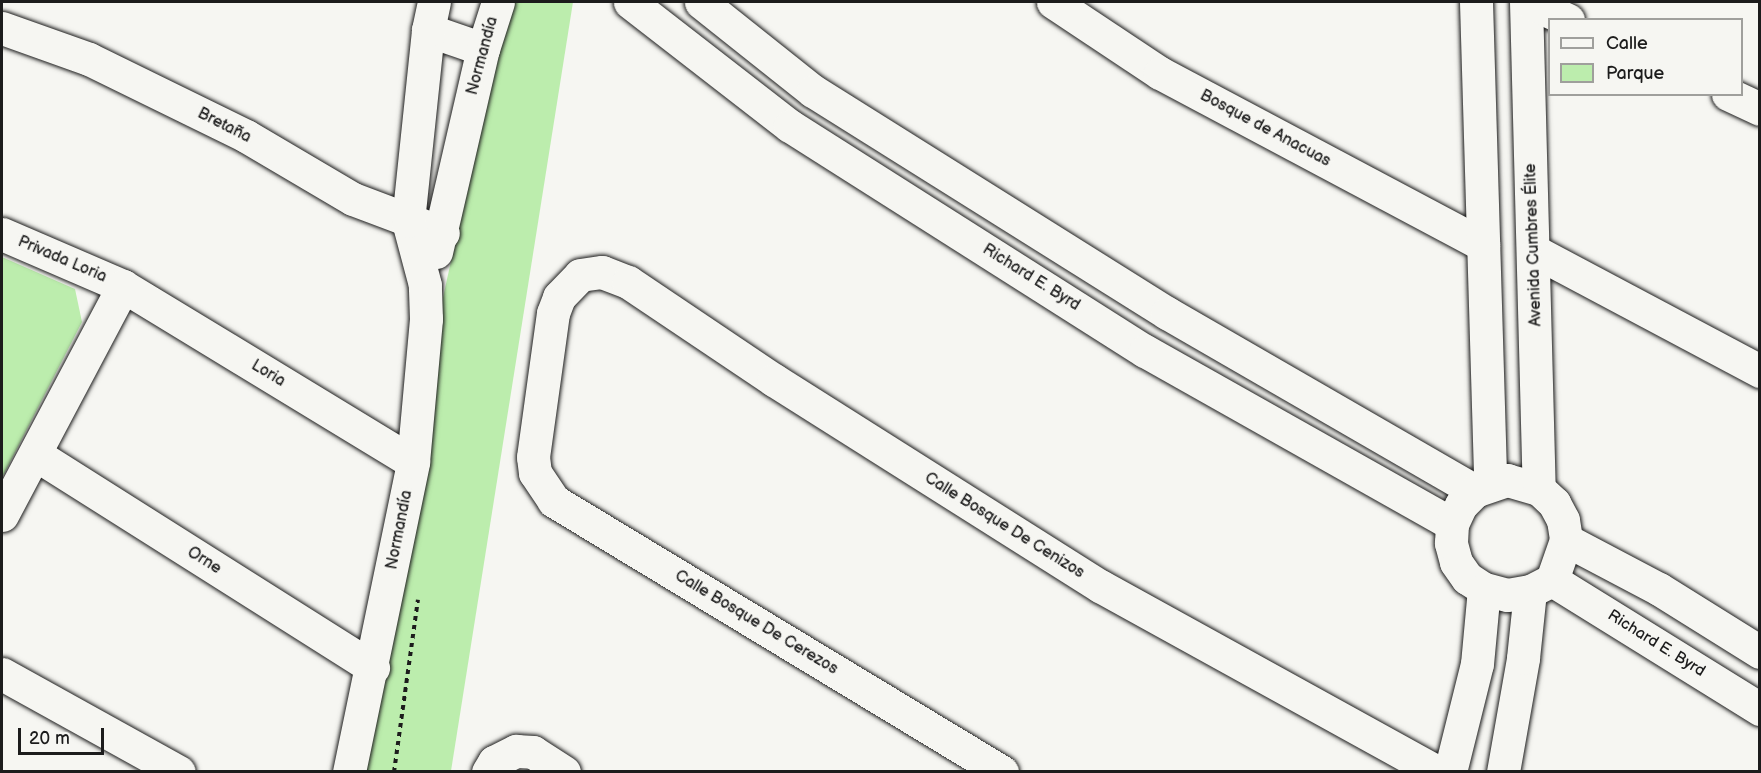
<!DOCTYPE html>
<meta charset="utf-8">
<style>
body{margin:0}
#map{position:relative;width:1761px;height:773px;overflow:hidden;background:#f6f6f2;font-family:"Balsamiq Sans",sans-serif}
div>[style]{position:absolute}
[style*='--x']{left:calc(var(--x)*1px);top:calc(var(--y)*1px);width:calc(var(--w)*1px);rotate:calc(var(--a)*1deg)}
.green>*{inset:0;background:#bcedad}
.path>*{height:4px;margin-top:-2px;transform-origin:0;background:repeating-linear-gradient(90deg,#1c1c1c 0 4.5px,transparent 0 9px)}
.roads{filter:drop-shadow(0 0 2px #1c1c1c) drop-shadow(0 0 2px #1c1c1c)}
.minor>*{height:33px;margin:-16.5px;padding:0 16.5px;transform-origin:16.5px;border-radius:16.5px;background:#f6f6f2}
span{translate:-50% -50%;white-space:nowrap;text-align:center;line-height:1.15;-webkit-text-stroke:6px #f6f6f2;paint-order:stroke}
.street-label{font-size:16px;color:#1c1c1c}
.frame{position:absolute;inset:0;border:3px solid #1c1c1c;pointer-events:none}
.legend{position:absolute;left:1548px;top:18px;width:195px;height:78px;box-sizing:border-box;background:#f6f6f2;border:2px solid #9f9f9c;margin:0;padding:8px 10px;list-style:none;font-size:18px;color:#1c1c1c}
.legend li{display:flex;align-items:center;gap:12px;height:30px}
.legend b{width:30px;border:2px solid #9f9f9c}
.scale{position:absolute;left:18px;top:728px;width:86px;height:27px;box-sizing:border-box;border:3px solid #1c1c1c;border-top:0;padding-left:8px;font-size:18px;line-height:21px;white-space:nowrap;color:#1c1c1c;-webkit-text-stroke:4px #f6f6f2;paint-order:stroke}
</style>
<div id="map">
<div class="green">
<div style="clip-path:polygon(508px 2px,573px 2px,451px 771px,365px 772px,442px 302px)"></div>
<div style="clip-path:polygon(2px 257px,75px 289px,82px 322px,2px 478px)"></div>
</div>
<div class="path">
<div style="--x:394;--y:772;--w:174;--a:-82.1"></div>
</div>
<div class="roads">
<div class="minor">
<div style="--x:630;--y:2;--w:202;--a:37.8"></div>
<div style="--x:790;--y:126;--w:420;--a:32.4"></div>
<div style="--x:1145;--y:351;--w:352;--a:29.4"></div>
<div style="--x:701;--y:2;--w:143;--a:38.5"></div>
<div style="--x:813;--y:91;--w:418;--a:32.1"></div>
<div style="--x:1167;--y:313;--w:356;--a:30"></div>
<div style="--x:1053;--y:2;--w:128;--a:33.6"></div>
<div style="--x:1160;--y:73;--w:366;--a:28"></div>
<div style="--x:1476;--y:2;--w:482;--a:88.3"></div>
<div style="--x:1526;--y:2;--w:487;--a:88.5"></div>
<div style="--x:1529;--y:2;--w:43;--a:24.8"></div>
<div style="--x:2;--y:28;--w:92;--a:19.6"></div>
<div style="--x:89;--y:59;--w:175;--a:26.1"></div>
<div style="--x:246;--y:136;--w:124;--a:30.5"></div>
<div style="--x:353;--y:199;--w:96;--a:20.7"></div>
<div style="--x:428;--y:30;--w:58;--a:19.1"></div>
<div style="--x:1728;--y:94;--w:35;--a:25"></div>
<div style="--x:2;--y:234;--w:132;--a:23.3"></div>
<div style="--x:123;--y:286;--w:339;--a:31.3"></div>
<div style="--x:436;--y:252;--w:208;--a:-77"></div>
<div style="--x:483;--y:49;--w:49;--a:-72.3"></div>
<div style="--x:1536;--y:252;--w:254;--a:28"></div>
<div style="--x:35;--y:454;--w:400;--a:32.3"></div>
<div style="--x:1507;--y:480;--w:33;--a:16"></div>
<div style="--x:1539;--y:489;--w:21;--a:43"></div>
<div style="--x:1554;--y:503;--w:19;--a:62"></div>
<div style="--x:1563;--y:520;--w:20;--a:81"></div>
<div style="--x:1566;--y:540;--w:42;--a:109.3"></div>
<div style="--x:1552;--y:580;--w:25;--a:153"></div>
<div style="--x:1530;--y:591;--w:23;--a:170"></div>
<div style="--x:1507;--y:595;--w:24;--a:-165"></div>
<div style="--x:1484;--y:589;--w:20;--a:-147"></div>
<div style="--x:1467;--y:578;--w:19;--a:-125"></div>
<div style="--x:1456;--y:562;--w:20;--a:-105"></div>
<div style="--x:1451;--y:543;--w:19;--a:-87"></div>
<div style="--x:1452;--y:524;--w:21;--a:-65"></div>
<div style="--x:1461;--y:505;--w:20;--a:-45"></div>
<div style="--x:1475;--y:491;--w:34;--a:-19"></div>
<div style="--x:2;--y:515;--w:259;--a:-62.1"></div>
<div style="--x:1566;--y:540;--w:105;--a:27.8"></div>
<div style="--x:1659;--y:589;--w:119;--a:32"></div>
<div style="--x:1552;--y:580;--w:245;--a:31.8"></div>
<div style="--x:2;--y:674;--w:202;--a:29"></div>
<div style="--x:349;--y:772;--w:317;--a:-78.3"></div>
<div style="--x:413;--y:462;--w:144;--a:-84.8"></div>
<div style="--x:426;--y:319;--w:34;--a:-92"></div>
<div style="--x:425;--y:285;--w:66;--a:-104.9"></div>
<div style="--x:408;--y:221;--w:192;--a:-84"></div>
<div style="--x:428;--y:30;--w:29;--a:-78"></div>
<div style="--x:488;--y:772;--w:12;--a:-59"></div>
<div style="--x:494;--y:762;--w:25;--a:-27"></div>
<div style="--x:516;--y:751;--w:17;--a:3"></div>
<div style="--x:533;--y:752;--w:37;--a:33"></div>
<div style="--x:1002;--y:772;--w:524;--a:-148.83"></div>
<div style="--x:554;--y:501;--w:34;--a:-124"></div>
<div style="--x:535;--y:473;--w:16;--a:-97"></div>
<div style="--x:533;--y:457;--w:145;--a:-82.1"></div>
<div style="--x:553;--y:313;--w:17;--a:-69"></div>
<div style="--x:559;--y:297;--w:30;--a:-46"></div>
<div style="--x:580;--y:275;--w:22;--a:-8"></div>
<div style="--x:602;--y:272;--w:28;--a:21"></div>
<div style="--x:628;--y:282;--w:176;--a:33.9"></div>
<div style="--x:774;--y:380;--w:386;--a:32.3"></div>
<div style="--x:1100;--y:586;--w:385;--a:28.9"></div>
<div style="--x:1450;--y:772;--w:111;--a:-76"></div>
<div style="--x:1477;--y:664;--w:75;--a:-84.7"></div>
<div style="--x:1503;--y:772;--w:116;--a:-80"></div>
<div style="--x:1523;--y:658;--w:67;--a:-84"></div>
</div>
</div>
<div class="street-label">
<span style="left:483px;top:56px;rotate:-75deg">Normandía</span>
<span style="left:224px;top:126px;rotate:27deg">Bretaña</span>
<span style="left:1265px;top:129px;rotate:28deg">Bosque de Anacuas</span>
<span style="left:1534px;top:245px;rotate:-92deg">Avenida Cumbres Élite</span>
<span style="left:62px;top:260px;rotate:23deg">Privada Loria</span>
<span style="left:1031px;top:278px;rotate:32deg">Richard E. Byrd</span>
<span style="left:268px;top:374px;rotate:31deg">Loria</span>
<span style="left:1004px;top:526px;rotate:32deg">Calle Bosque De Cenizos</span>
<span style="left:400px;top:530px;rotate:-79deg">Normandía</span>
<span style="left:204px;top:561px;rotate:32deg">Orne</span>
<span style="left:756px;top:623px;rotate:31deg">Calle Bosque De Cerezos</span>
<span style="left:1656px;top:644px;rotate:32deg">Richard E. Byrd</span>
</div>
<div class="frame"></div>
<ul class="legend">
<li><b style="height:8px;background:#f6f6f2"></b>Calle</li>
<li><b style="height:16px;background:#bcedad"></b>Parque</li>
</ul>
<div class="scale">20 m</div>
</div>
